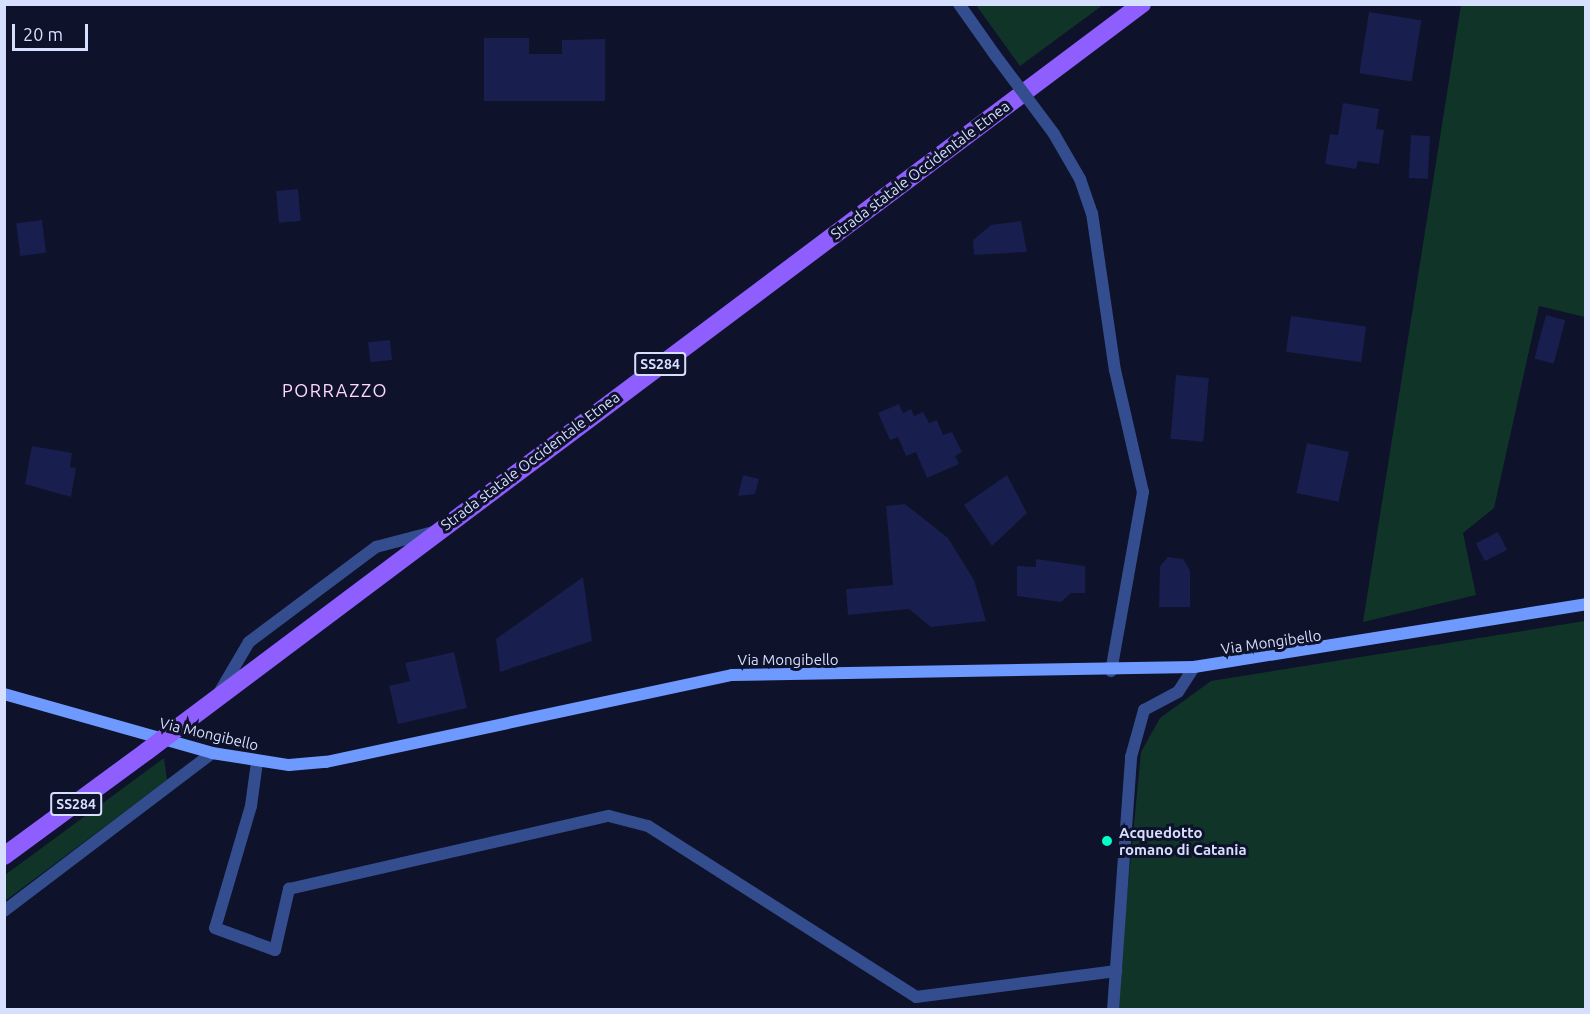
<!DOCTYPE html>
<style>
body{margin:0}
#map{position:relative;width:1590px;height:1014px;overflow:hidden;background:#0e122a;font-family:Ubuntu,sans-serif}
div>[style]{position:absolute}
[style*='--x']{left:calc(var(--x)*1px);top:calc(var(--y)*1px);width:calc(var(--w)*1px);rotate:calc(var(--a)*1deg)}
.green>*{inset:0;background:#103528}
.building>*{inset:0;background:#181e4d;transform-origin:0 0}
.lane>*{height:12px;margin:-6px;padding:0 6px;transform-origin:6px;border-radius:6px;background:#344d8e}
.street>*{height:12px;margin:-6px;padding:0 6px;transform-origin:6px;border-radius:6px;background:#344d8e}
.secondary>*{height:12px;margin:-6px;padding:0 6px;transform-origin:6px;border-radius:6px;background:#6e99ff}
.primary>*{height:18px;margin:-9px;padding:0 9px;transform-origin:9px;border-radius:9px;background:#8f5eff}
.street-bridge>*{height:12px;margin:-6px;padding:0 6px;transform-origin:6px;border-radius:6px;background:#344d8e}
.primary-bridge>*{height:18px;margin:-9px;padding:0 9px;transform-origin:9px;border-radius:9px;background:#8f5eff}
.dots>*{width:16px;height:16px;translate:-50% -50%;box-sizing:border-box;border:3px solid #0e122a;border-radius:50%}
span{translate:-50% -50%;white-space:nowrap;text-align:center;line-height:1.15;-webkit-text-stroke:6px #0e122a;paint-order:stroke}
.shield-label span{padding:2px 4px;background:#0e122a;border:2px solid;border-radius:4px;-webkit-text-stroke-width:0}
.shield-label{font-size:14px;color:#d7dfff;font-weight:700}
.street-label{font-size:15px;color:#d7dfff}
.poi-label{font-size:15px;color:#d7dfff;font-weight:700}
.left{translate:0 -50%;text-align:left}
.quarter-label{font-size:18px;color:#ffd9fd;letter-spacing:1.5px}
.frame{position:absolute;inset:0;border:6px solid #d7dfff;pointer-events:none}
.scale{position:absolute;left:12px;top:24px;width:76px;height:27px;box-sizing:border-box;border:3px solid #d7dfff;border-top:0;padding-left:8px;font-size:18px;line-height:21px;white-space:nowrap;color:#d7dfff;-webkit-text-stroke:4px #0e122a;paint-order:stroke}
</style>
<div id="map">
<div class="green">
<div style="clip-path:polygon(976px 5px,1103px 5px,1020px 66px)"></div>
<div style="clip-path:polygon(1461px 5px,1585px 5px,1585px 317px,1539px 306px,1494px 508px,1463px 533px,1476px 595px,1363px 622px)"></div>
<div style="clip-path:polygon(1585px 621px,1585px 1009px,1116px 1010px,1141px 752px,1160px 718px,1211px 681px)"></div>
<div style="clip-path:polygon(164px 758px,167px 780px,5px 901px,5px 875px)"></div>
</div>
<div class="building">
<div style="left:1369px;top:12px;width:53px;height:62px;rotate:9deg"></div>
<div style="clip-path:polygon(484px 38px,529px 38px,529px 54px,562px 54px,562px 40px,605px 39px,605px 101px,484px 101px)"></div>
<div style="clip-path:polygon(1343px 103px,1379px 109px,1376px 129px,1384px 130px,1379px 164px,1358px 161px,1356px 169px,1325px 164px,1330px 134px,1338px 135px)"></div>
<div style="left:1411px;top:135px;width:19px;height:43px;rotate:3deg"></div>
<div style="left:298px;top:189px;width:32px;height:22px;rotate:85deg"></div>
<div style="left:42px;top:220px;width:33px;height:26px;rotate:83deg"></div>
<div style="clip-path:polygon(1021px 221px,1027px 252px,974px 255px,973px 240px,991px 225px)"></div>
<div style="left:1546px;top:315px;width:20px;height:45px;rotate:15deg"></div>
<div style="left:1291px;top:316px;width:76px;height:36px;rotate:8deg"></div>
<div style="left:390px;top:340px;width:20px;height:22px;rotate:84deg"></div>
<div style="left:1176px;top:375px;width:33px;height:64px;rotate:5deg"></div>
<div style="clip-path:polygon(899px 404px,903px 413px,911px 409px,914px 416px,923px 412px,929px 423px,937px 420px,943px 435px,952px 432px,962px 452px,955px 456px,959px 464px,927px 478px,916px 452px,906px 456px,898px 437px,890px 440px,878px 413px)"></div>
<div style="left:1307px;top:443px;width:43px;height:51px;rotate:12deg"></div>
<div style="clip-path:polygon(32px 446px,72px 453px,70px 467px,76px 468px,71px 497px,25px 484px)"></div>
<div style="clip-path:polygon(743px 475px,759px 479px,755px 494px,738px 496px)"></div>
<div style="clip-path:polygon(1007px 475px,1027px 513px,992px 546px,964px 505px)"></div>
<div style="clip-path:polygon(905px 504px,948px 538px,974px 580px,986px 621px,931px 627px,909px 609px,848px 615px,846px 589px,893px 585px,886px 506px)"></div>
<div style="left:1498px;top:532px;width:20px;height:25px;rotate:63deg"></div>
<div style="clip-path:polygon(1168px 557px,1183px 559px,1190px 570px,1190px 607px,1159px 607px,1160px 566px)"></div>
<div style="clip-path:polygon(1036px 559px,1085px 566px,1085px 593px,1071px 593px,1061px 602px,1017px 596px,1017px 566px,1036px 567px)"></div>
<div style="clip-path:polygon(583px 577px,592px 641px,500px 672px,496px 639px)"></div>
<div style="clip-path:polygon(454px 652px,467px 708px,398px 724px,389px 686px,410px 681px,405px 663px)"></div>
</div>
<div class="lane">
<div style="--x:219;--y:693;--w:59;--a:-59.5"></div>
<div style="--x:249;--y:642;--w:159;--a:-36.8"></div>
<div style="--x:376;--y:547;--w:59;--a:-14.7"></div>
<div style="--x:257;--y:762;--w:44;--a:97.8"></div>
<div style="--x:251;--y:806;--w:127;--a:106.4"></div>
<div style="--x:215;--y:928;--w:64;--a:20.1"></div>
<div style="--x:275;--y:950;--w:63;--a:-77.1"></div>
<div style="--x:289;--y:889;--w:328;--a:-12.9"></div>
<div style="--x:609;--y:816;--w:40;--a:14.4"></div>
<div style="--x:648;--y:826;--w:318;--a:32.5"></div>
<div style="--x:916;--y:997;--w:202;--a:-7.4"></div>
<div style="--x:4;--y:911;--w:261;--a:-37.2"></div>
</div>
<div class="street">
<div style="--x:959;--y:4;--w:62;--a:54.8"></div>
<div style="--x:1054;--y:134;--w:52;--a:60"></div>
<div style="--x:1080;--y:179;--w:36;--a:71"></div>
<div style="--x:1092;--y:213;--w:159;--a:81.7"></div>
<div style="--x:1115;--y:370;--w:125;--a:77.1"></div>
<div style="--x:1143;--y:492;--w:182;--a:100.1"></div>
<div style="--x:1113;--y:1010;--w:254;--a:-85.9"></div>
<div style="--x:1131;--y:757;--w:49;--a:-74.5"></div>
<div style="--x:1144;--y:710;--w:38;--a:-28"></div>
<div style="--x:1178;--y:692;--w:30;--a:-57"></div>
</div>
<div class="secondary">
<div style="--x:4;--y:694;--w:216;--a:15.8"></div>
<div style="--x:212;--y:753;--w:78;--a:8.9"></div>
<div style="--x:289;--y:765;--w:37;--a:-5"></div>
<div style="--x:326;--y:762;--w:415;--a:-12.1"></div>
<div style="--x:732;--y:675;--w:462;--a:-1"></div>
<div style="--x:1194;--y:667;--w:397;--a:-9.1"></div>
</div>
<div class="primary">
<div style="--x:180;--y:726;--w:1203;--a:-36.89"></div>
<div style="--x:4;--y:856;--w:177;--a:-36.3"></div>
</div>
<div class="street-bridge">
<div style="--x:995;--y:55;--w:99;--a:53.2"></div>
</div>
<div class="primary-bridge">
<div style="--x:147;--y:751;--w:41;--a:-37.1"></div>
</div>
<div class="dots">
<div style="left:1107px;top:841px;background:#03ffc7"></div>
</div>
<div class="shield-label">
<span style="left:660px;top:364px">SS284</span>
<span style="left:76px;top:804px">SS284</span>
</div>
<div class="street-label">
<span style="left:920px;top:170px;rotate:-37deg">Strada statale Occidentale Etnea</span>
<span style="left:530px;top:461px;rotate:-37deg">Strada statale Occidentale Etnea</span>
<span style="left:1271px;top:642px;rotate:-8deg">Via Mongibello</span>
<span style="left:788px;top:660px">Via Mongibello</span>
<span style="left:209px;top:734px;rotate:13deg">Via Mongibello</span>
</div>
<div class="poi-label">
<span class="left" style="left:1119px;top:841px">Acquedotto<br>romano di Catania</span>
</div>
<div class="quarter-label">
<span style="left:335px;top:390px">PORRAZZO</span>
</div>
<div class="frame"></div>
<div class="scale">20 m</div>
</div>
